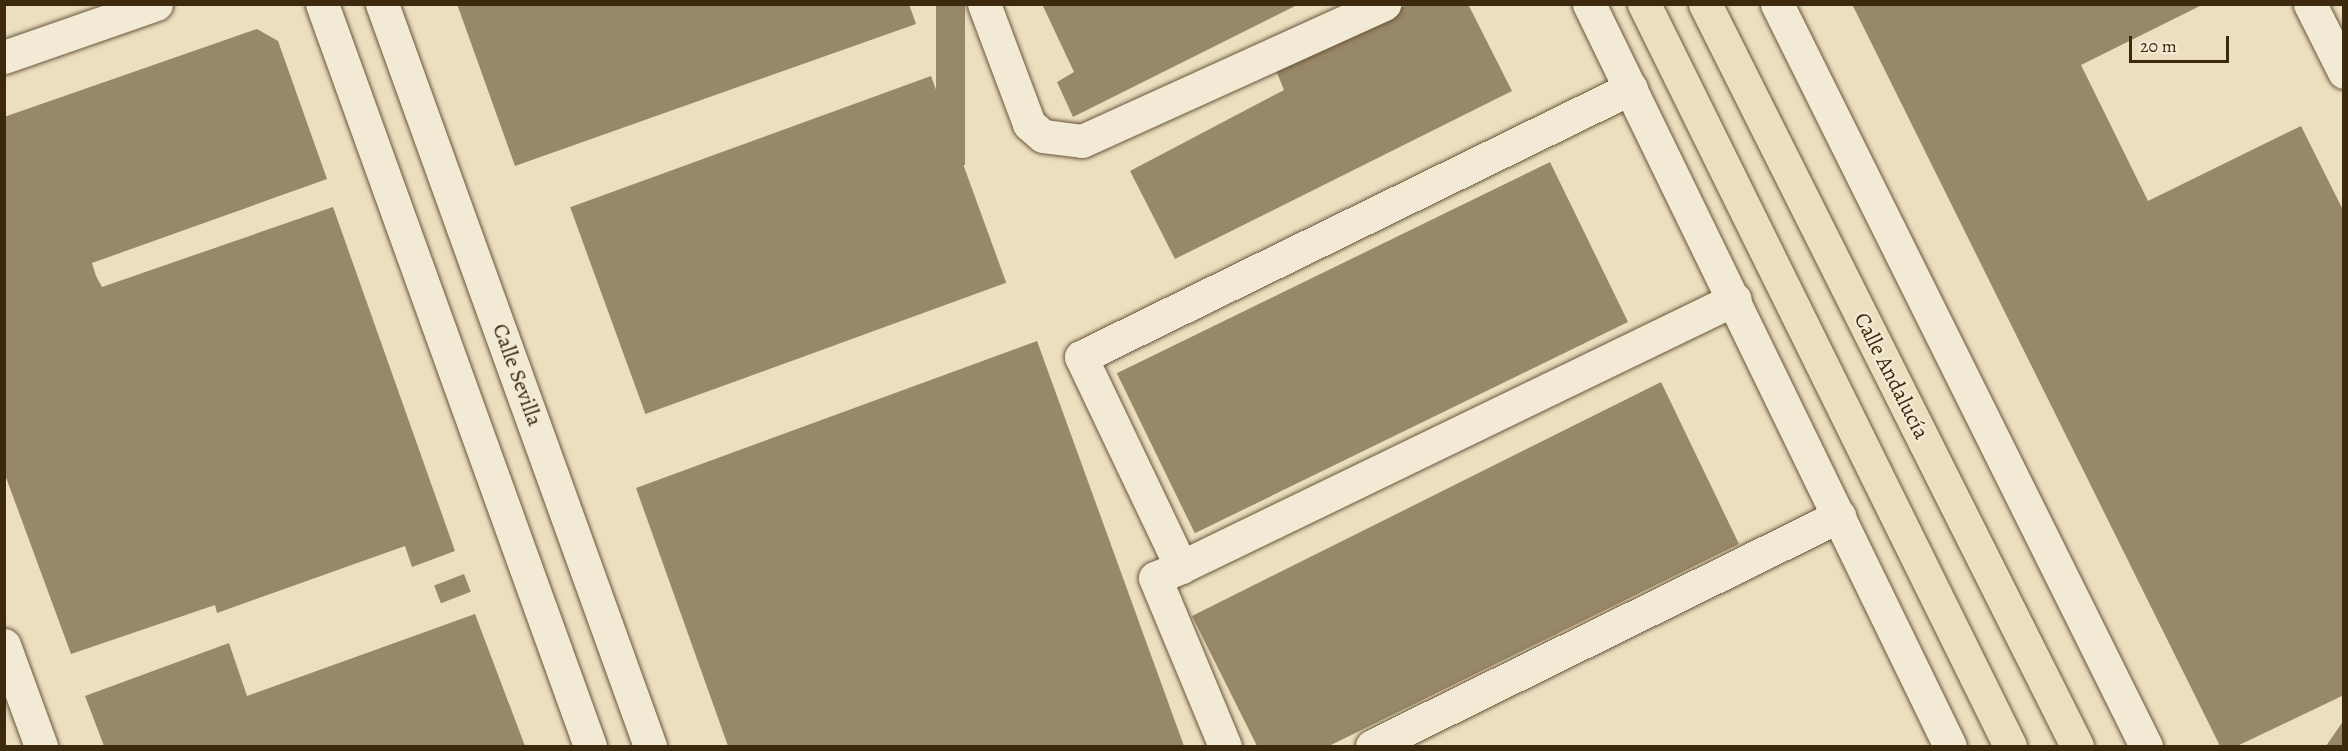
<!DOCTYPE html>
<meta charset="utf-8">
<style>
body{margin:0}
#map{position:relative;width:2348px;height:751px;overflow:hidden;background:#ecdfc0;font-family:Alegreya,serif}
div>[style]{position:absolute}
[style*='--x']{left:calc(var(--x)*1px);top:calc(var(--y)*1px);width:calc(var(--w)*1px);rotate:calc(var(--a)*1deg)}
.building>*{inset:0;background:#98886a;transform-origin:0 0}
.roads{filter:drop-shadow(0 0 2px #69563a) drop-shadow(0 0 2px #69563a)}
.minor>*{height:33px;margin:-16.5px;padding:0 16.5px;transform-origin:16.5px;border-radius:16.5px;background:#f3ead6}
.major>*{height:33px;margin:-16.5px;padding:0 16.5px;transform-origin:16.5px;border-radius:16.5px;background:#ecdfc0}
span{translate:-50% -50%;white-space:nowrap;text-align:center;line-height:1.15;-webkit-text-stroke:4.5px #f3ead6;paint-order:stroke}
.street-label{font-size:22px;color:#3d290d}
.frame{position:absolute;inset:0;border:6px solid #3d290d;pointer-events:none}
.scale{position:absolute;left:2129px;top:36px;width:100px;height:27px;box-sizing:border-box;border:3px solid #3d290d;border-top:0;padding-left:8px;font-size:18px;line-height:21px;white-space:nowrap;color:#3d290d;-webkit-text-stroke:4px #f3ead6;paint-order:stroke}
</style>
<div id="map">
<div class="building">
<div style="clip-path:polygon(457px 4px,909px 4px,916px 24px,515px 166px)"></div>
<div style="left:936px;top:4px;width:29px;height:161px"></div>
<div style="clip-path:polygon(1042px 4px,1299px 4px,1073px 117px,1057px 82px,1074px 72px)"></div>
<div style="clip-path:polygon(1409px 4px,1468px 4px,1512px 91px,1175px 259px,1130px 171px,1284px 90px,1275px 68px)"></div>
<div style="clip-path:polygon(1852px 4px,2204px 4px,2081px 65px,2148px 201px,2301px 126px,2344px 212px,2344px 695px,2237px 746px,2220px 746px)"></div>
<div style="clip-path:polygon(257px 29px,278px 41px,327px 179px,92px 263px,96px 276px,102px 287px,333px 207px,455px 551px,412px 567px,405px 546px,217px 613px,215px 605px,71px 654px,4px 472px,4px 117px)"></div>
<div style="left:931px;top:76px;width:220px;height:384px;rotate:70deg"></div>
<div style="left:1550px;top:162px;width:178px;height:482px;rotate:64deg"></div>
<div style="clip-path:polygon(1037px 341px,1184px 746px,728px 746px,636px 488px)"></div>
<div style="clip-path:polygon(1661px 382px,1739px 544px,1329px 746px,1257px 746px,1192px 616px)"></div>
<div style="left:464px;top:574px;width:19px;height:32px;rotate:69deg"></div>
<div style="clip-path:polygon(475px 614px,525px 746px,104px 746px,85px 696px,229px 643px,247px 696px)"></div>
<div style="clip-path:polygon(2344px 720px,2344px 746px,2326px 746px)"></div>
</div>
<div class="roads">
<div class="minor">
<div style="--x:322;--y:4;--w:789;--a:70.14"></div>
<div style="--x:382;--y:4;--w:789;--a:70.14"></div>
<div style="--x:984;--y:4;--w:128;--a:69.4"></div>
<div style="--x:1029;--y:124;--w:18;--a:41"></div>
<div style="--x:1043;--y:136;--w:39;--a:7"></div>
<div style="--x:1082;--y:141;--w:332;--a:-24.4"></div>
<div style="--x:1589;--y:4;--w:825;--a:64.06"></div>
<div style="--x:1777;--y:4;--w:829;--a:63.56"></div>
<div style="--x:2310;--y:4;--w:76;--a:63.4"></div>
<div style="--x:4;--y:57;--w:161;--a:-19.2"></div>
<div style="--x:1631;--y:88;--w:612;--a:153.94"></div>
<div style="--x:1081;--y:357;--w:233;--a:64.5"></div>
<div style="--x:1181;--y:567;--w:615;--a:-25.82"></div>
<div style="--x:1181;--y:567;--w:28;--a:157"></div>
<div style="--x:1155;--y:578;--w:182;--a:67.4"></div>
<div style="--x:4;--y:645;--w:108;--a:69.9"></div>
<div style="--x:1372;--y:746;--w:521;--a:-26.22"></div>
</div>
<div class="major">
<div style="--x:1644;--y:4;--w:827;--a:63.74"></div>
<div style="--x:1705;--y:4;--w:830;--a:63.37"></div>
</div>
</div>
<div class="street-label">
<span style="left:517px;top:375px;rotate:70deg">Calle Sevilla</span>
<span style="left:1891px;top:376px;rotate:63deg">Calle Andalucía</span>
</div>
<div class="frame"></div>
<div class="scale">20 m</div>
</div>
